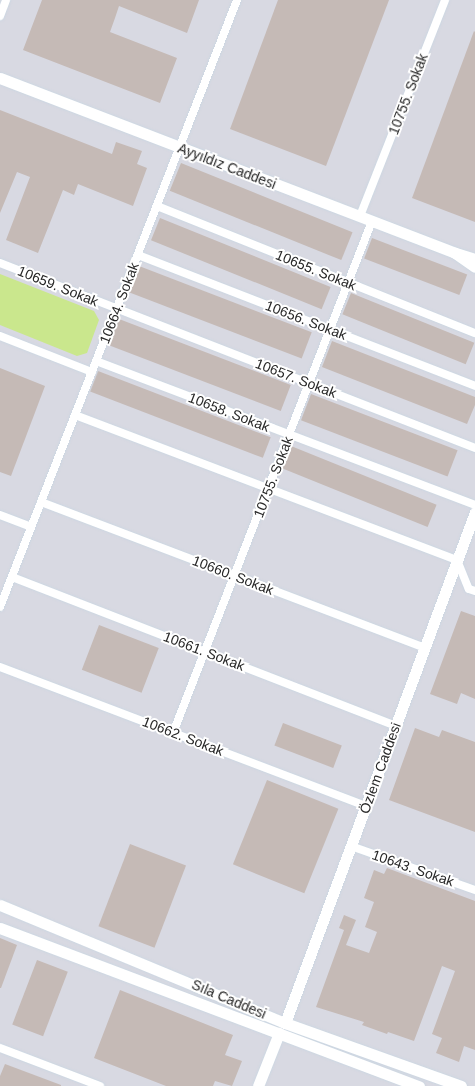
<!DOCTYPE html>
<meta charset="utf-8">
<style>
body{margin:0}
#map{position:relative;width:475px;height:1086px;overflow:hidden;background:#ebdbd6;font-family:Helvetica,sans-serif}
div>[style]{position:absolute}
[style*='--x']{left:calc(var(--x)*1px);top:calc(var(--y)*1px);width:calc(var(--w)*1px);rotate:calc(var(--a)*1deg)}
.industrial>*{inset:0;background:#d8d9e2;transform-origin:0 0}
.green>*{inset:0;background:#cae78d}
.building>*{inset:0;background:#c5bab6;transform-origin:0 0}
.roads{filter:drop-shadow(0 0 1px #ccd7e2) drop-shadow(0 0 1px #ccd7e2)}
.street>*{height:8px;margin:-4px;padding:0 4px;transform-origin:4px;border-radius:4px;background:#fff}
.secondary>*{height:11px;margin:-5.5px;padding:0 5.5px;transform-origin:5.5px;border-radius:5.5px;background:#fff}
span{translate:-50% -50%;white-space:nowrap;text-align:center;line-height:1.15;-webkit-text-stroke:4px #fff;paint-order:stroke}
.street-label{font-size:14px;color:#272727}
</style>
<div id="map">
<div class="industrial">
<div style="left:0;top:0;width:475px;height:1086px"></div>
</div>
<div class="green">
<div style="clip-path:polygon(0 274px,94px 311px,99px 320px,87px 353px,77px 356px,0 325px)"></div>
</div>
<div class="building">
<div style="clip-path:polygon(42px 0,199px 0,187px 33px,119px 6px,115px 18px,110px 32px,177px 58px,160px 103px,23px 50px)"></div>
<div style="clip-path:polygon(278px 0,389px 0,326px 166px,230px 129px)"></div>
<div style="clip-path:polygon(474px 31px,475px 32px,475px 222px,412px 198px)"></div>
<div style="clip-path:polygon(0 110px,112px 154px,116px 142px,142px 151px,137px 164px,147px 168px,133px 206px,78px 184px,74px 195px,63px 190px,38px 253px,6px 240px,30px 177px,17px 172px,0 213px)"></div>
<div style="left:181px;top:163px;width:185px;height:30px;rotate:22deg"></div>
<div style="left:160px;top:218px;width:184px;height:24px;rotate:22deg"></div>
<div style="left:372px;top:238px;width:102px;height:22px;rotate:21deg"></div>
<div style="left:139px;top:266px;width:185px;height:28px;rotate:21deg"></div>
<div style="left:351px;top:293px;width:133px;height:23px;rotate:22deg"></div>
<div style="left:119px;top:319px;width:184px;height:28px;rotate:21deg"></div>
<div style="clip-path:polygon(332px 341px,475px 397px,475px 405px,467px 424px,322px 367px)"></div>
<div style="clip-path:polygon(0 368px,45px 386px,11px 476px,0 472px)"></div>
<div style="left:98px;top:371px;width:185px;height:22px;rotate:21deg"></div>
<div style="left:311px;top:394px;width:157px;height:28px;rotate:21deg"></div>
<div style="left:291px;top:446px;width:157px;height:24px;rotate:22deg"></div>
<div style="clip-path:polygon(461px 611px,475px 616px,475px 699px,461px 693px,457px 704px,430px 694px)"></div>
<div style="left:99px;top:625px;width:64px;height:48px;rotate:21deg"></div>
<div style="left:283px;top:723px;width:63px;height:24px;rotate:21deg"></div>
<div style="clip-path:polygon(415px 728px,439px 737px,442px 730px,475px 742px,475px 832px,389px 800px)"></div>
<div style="left:267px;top:780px;width:77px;height:91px;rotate:22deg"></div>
<div style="left:130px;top:844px;width:60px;height:88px;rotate:21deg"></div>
<div style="clip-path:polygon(387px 868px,475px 901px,475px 1050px,464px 1046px,459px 1062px,436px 1053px,442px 1038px,432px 1034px,455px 971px,442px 966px,414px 1041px,388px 1032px,387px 1034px,362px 1025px,364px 1022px,316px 1007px,344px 930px,339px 928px,344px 915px,356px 920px,346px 945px,369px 953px,377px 932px,365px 927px,374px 902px,364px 898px,374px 870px,384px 874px)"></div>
<div style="clip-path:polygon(0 938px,17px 945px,1px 988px,0 988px)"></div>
<div style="left:37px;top:960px;width:33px;height:69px;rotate:21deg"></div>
<div style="clip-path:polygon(120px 990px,233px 1035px,225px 1055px,242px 1061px,232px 1086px,215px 1081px,213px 1086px,166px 1086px,94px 1058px)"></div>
<div style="clip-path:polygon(5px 1064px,61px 1085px,61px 1086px,0 1086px,0 1076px)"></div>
</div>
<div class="roads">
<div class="street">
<div style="--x:0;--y:16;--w:17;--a:-69"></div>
<div style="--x:157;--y:206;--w:342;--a:21.8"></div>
<div style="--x:360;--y:216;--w:232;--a:-68.5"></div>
<div style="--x:138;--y:255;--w:362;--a:21.2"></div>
<div style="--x:0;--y:263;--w:510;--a:21.28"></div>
<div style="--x:0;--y:336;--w:99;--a:21.4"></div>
<div style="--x:96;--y:361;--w:405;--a:20.8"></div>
<div style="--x:75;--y:415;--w:409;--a:20.8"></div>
<div style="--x:457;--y:560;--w:31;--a:68"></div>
<div style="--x:469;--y:589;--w:6;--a:18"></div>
<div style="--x:41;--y:502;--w:411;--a:20.8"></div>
<div style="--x:0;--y:515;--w:33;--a:21"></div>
<div style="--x:12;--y:577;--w:412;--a:21.2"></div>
<div style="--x:0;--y:607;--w:652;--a:-68.67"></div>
<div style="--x:0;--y:667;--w:392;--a:20.8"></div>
<div style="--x:173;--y:733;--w:549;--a:-68.76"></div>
<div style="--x:351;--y:846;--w:132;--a:19.5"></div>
<div style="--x:0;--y:1048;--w:107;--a:20.8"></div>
</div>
<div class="secondary">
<div style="--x:0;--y:78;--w:487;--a:21"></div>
<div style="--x:475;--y:259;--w:21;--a:-163"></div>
<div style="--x:455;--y:253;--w:24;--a:35"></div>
<div style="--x:0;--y:905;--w:308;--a:22.5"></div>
<div style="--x:285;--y:1023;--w:187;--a:19.7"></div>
<div style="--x:0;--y:928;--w:448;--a:20.7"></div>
<div style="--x:285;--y:1023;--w:545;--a:-69.6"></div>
<div style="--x:258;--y:1086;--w:57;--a:-68.4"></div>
</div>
</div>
<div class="street-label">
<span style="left:408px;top:94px;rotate:-69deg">10755. Sokak</span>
<span style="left:227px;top:166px;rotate:21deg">Ayyıldız Caddesi</span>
<span style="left:316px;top:270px;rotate:22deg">10655. Sokak</span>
<span style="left:58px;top:286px;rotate:22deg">10659. Sokak</span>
<span style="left:119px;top:303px;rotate:-69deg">10664. Sokak</span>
<span style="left:306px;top:320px;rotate:21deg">10656. Sokak</span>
<span style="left:296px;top:378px;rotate:21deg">10657. Sokak</span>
<span style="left:229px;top:412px;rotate:21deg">10658. Sokak</span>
<span style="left:273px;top:477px;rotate:-69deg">10755. Sokak</span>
<span style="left:233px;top:575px;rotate:21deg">10660. Sokak</span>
<span style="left:204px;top:651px;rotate:21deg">10661. Sokak</span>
<span style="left:183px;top:736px;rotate:21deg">10662. Sokak</span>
<span style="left:380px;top:768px;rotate:-70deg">Özlem Caddesi</span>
<span style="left:413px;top:868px;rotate:19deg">10643. Sokak</span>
<span style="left:229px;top:999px;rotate:23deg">Sıla Caddesi</span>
</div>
</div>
